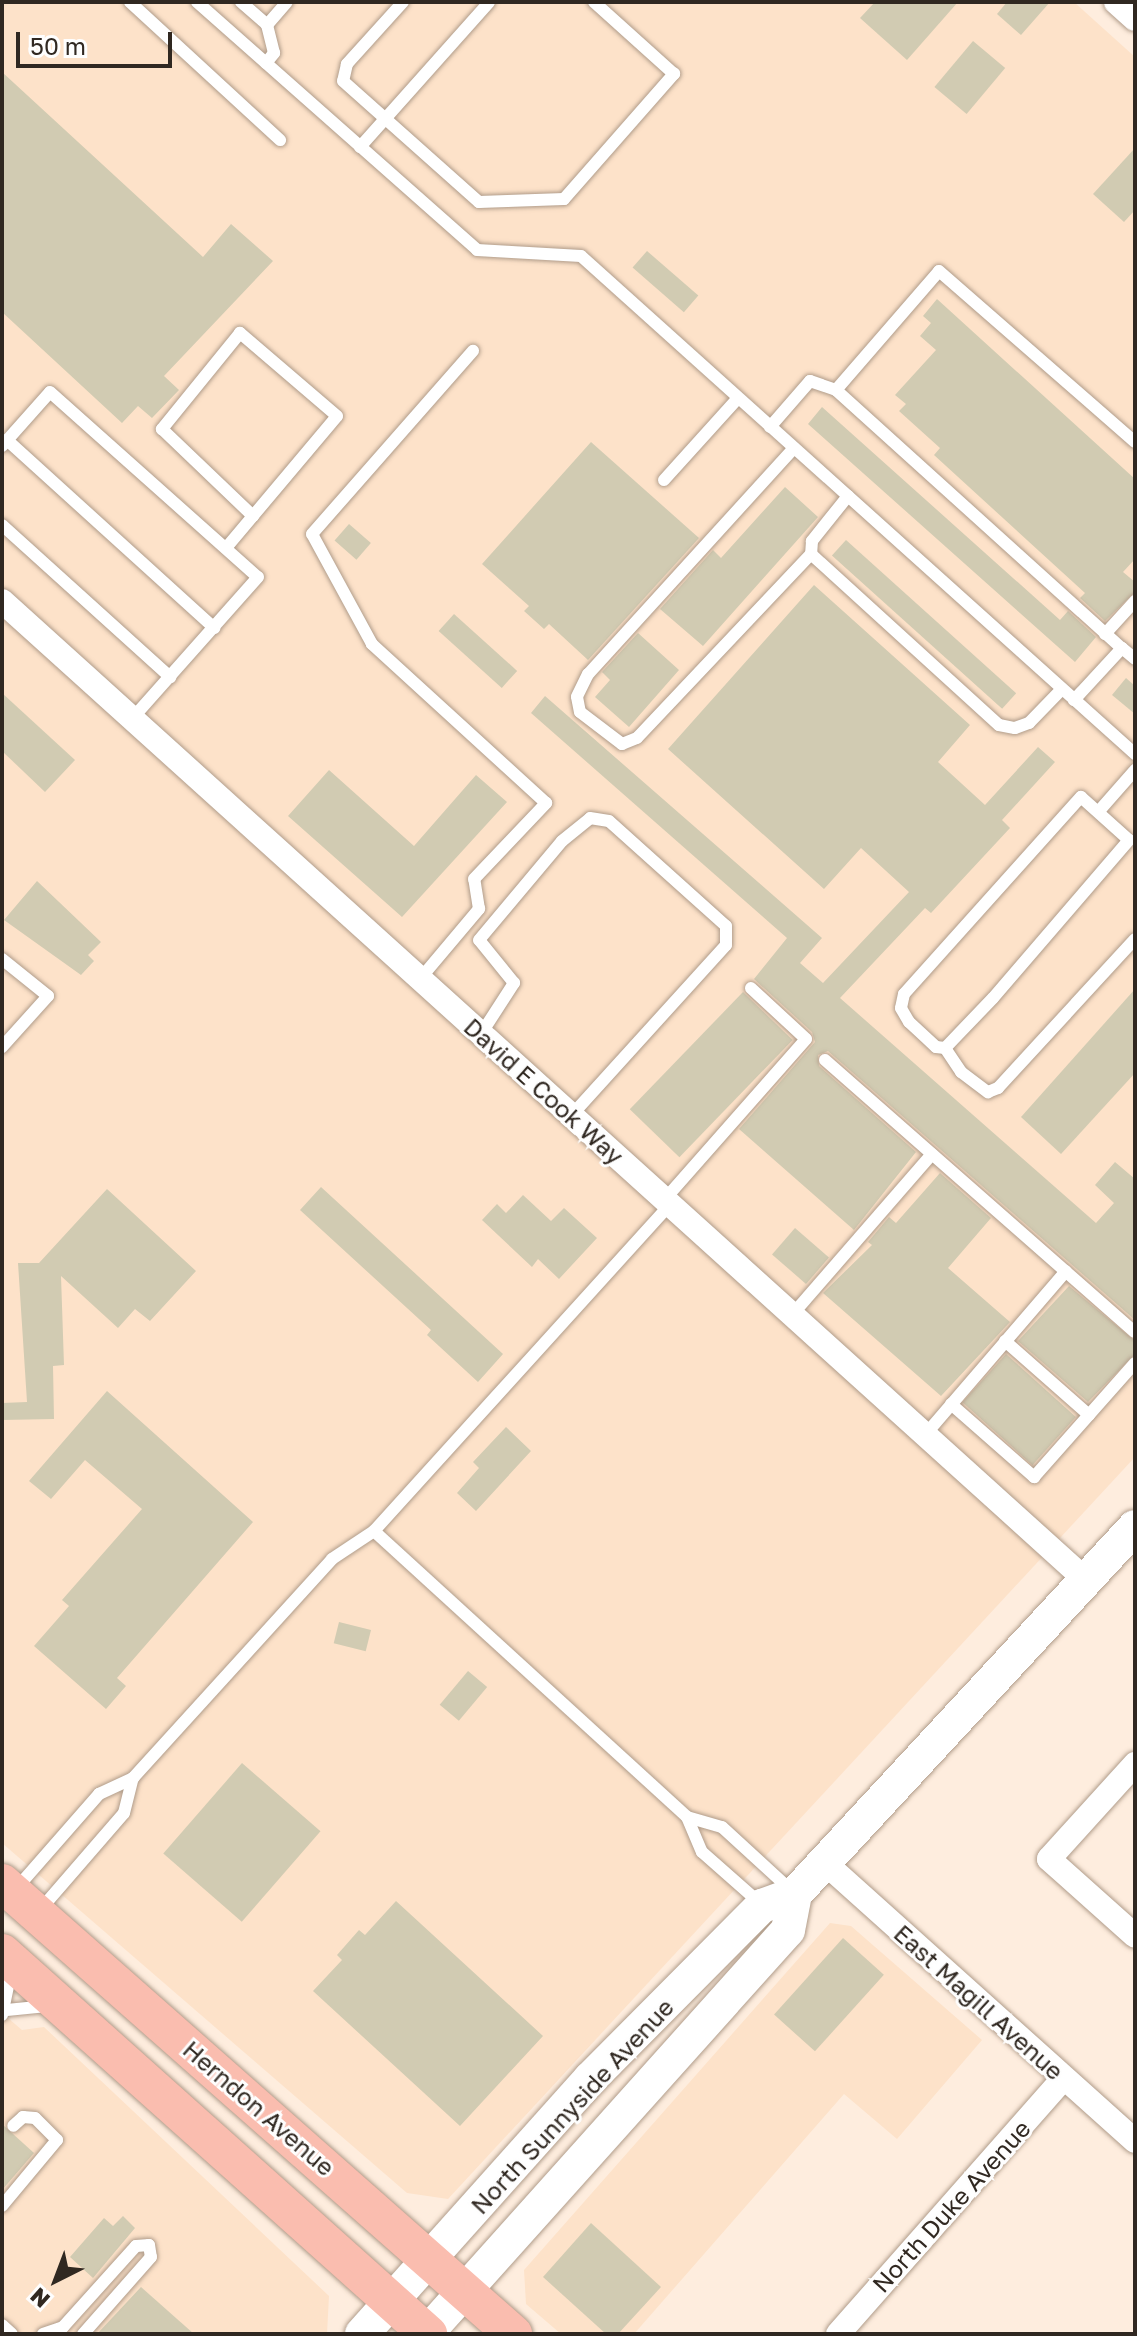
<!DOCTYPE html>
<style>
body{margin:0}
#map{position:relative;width:1137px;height:2336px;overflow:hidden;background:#feedde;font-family:"Golos Text",sans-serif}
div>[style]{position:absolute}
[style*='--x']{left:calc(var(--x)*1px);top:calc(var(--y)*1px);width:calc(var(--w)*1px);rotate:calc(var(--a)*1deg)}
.built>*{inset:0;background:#fde2c9}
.building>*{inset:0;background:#d1cbb2;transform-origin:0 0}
.roads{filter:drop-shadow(0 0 2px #b09c8a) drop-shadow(0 0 2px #b09c8a)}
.lane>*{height:12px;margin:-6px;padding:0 6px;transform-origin:6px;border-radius:6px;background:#fff}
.street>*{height:24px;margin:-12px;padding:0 12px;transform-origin:12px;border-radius:12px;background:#fff}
.secondary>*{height:34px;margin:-17px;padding:0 17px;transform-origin:17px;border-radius:17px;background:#fff}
.primary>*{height:38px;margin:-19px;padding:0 19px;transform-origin:19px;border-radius:19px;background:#fabdaf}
span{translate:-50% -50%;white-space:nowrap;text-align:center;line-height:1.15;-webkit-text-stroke:6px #fefefe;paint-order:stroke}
.street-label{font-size:24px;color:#302821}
.frame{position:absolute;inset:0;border:4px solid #302821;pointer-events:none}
.north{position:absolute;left:16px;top:2240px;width:80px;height:80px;-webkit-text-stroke:6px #fefefe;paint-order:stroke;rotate:222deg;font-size:22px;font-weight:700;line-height:32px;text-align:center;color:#302821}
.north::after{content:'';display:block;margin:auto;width:28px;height:36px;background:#302821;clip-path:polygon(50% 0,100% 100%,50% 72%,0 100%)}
.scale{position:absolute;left:16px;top:32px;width:156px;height:36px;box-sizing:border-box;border:4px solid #302821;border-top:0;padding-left:10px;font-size:24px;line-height:28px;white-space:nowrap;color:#302821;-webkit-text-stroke:6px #fefefe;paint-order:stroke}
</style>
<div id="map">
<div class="built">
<div style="clip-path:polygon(2px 2px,1074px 2px,1135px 57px,1135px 1457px,448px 2199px,407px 2193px,2px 1843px)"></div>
<div style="clip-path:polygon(830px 1923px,851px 1926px,982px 2040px,897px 2139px,844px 2094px,634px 2334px,561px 2334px,526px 2304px,524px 2270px)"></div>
<div style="clip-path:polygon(2px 2013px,22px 2030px,44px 2027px,329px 2296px,327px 2334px,2px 2334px)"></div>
</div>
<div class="building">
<div style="clip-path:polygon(875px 2px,958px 2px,907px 60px,860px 18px)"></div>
<div style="clip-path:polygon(1007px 2px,1050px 2px,1021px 35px,997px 14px)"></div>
<div style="left:973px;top:41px;width:42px;height:60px;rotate:40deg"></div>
<div style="clip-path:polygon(2px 72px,203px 257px,231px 224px,273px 261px,164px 376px,179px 390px,152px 418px,138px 406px,122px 423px,2px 312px)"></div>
<div style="clip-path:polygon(1135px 148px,1135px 210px,1124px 222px,1093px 194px)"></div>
<div style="left:647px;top:251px;width:68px;height:22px;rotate:41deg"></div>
<div style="clip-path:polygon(937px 299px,1135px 479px,1135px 559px,1123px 572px,1135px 582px,1135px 592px,1105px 621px,1080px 598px,1085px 593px,934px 455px,940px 448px,899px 411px,906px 404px,895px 395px,936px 350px,920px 336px,931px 323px,923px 316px)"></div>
<div style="clip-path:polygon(822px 407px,1060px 620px,1068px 611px,1096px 637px,1075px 662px,808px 424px)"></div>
<div style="clip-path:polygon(591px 442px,699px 538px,588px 660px,549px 624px,544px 629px,524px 611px,529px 606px,482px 564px)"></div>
<div style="clip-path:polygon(785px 487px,818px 517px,703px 646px,660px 609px,713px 550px,721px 558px)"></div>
<div style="left:349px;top:524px;width:29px;height:22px;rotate:41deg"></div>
<div style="left:846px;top:540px;width:229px;height:21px;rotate:42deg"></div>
<div style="clip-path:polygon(814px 585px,970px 725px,938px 762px,985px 805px,1038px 747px,1055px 762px,1002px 820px,1010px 828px,931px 913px,925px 908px,840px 998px,1096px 1223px,1114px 1203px,1095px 1185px,1115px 1162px,1135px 1179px,1135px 1320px,828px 1051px,818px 1055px,819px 1066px,916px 1152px,854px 1230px,739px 1129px,815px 1042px,812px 1032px,754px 979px,787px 938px,531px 713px,545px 696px,822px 938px,800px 963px,823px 983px,909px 892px,861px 848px,824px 889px,668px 749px)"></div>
<div style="left:454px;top:614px;width:85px;height:23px;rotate:42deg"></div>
<div style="clip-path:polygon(638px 633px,679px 670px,629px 727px,595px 697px,610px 680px,602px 672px)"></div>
<div style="clip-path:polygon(1126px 678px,1135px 686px,1135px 714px,1112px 695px)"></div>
<div style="clip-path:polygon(2px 693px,75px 760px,45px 792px,2px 751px)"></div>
<div style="clip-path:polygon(329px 770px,414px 846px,476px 775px,507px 802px,402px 917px,288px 816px)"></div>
<div style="clip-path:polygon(37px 881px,101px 942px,88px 955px,94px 961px,81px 975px,4px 920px)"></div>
<div style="clip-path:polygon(1135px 989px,1135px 1073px,1061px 1154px,1021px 1117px)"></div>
<div style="left:743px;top:992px;width:69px;height:163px;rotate:44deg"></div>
<div style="clip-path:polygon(940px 1173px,991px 1218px,948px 1268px,1010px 1322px,941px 1396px,823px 1293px,872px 1245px,868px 1242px,889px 1217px,896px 1223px)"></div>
<div style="clip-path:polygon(321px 1187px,503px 1354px,478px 1382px,427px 1335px,431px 1330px,300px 1210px)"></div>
<div style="clip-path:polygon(107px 1189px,196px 1271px,150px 1321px,135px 1309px,118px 1328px,61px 1276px,64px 1365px,53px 1366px,54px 1419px,2px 1420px,2px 1403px,27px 1402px,18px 1263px,39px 1263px)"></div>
<div style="clip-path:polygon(523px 1195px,551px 1221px,564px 1208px,597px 1238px,559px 1279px,538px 1259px,532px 1267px,482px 1220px,497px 1204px,506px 1213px)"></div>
<div style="left:795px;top:1228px;width:45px;height:35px;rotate:41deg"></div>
<div style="clip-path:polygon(1069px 1286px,1135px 1341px,1135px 1354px,1088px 1402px,1018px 1341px)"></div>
<div style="left:1006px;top:1354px;width:94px;height:65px;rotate:42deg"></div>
<div style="clip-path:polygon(107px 1391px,253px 1522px,117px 1678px,126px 1686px,106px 1709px,34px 1646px,69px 1606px,62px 1600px,142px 1509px,85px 1460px,51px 1499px,29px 1481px)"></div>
<div style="clip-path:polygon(506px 1427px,531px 1451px,476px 1511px,457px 1493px,479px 1468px,473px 1462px)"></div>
<div style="left:339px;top:1622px;width:33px;height:22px;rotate:14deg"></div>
<div style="left:468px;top:1671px;width:25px;height:44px;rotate:40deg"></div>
<div style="left:242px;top:1763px;width:104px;height:120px;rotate:41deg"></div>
<div style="clip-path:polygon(396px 1901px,543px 2036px,460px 2126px,313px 1991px,342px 1960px,337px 1955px,359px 1930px,365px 1935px)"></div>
<div style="left:843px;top:1938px;width:55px;height:103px;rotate:42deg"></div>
<div style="clip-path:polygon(2px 2124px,34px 2153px,2px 2190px)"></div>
<div style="clip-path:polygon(123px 2216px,135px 2228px,93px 2278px,70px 2257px,104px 2218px,113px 2226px)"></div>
<div style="clip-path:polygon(591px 2223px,661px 2287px,618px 2334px,606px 2334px,543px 2277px)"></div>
<div style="clip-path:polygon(141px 2287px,194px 2334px,97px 2334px)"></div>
</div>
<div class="roads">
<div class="lane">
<div style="--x:130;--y:2;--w:204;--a:42.6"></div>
<div style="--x:197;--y:2;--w:374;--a:41.5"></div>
<div style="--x:477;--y:250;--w:104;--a:3.3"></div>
<div style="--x:581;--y:256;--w:745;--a:41.95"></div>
<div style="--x:241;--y:2;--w:35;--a:41"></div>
<div style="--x:267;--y:25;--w:30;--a:-49"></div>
<div style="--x:403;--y:2;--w:84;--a:132.1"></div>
<div style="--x:347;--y:64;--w:17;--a:103"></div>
<div style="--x:343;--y:81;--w:182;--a:41.7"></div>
<div style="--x:479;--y:202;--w:85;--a:-2"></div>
<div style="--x:564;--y:199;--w:167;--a:-48.7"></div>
<div style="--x:674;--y:74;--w:108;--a:-138"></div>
<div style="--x:266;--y:63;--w:13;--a:-51"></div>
<div style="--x:274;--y:53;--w:29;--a:-104"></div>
<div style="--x:360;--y:147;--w:194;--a:-48.3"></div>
<div style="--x:836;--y:390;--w:157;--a:-49.1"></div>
<div style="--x:939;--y:271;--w:260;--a:41.1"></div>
<div style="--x:770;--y:427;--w:61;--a:-49"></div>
<div style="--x:810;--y:381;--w:28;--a:19"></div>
<div style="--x:836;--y:390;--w:385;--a:42.1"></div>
<div style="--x:1122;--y:648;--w:71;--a:132.7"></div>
<div style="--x:7;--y:440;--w:280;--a:42.2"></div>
<div style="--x:2;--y:446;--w:72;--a:-48.4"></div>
<div style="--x:50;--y:392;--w:278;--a:41.7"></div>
<div style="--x:258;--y:577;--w:190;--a:131.6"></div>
<div style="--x:794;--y:448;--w:306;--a:132.3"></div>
<div style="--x:588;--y:674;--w:25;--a:116"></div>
<div style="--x:577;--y:697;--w:15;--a:79"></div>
<div style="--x:580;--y:712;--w:53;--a:37.3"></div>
<div style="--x:622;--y:744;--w:16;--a:-22"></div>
<div style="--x:637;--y:738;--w:253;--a:-46.6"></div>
<div style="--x:664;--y:480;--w:110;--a:-47.9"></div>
<div style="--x:848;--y:496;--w:58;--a:128.7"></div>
<div style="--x:812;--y:541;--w:13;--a:94"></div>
<div style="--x:811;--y:554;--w:254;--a:42.3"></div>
<div style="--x:999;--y:725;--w:16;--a:11"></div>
<div style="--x:1015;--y:728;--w:15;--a:-20"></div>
<div style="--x:1029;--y:723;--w:47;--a:-45.9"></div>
<div style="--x:2;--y:525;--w:227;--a:42.1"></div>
<div style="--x:226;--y:548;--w:172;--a:-49.9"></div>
<div style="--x:337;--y:416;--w:128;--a:-139.4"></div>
<div style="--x:240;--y:333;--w:124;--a:129.1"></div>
<div style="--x:162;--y:429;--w:126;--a:43.7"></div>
<div style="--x:1105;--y:634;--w:45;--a:-47.7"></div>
<div style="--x:1122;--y:648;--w:17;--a:40"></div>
<div style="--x:1081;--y:797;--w:64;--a:41.9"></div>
<div style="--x:1129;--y:840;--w:208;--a:130.7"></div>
<div style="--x:993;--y:998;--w:69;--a:133.8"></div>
<div style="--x:945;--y:1048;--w:9;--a:-174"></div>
<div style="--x:936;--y:1047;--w:37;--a:-137"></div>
<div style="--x:909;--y:1022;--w:16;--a:-120"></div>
<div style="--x:901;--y:1008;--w:14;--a:-78"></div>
<div style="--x:904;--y:994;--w:265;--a:-48.1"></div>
<div style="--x:1099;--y:811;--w:55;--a:-48.7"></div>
<div style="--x:2;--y:959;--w:59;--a:38.8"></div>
<div style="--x:48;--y:996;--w:69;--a:132"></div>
<div style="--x:420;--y:979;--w:92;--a:-49.9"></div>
<div style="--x:479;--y:909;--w:30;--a:-99"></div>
<div style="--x:474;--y:879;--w:105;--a:-46.5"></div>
<div style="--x:546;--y:803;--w:236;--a:-137.6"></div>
<div style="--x:372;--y:644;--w:125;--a:-118.6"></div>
<div style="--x:312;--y:534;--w:244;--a:-48.7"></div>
<div style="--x:481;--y:1034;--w:61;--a:-57.1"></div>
<div style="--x:514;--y:983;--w:55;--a:-129.1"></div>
<div style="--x:479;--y:940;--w:129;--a:-50"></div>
<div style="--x:562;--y:841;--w:36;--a:-39"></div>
<div style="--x:590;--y:818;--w:19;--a:9"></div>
<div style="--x:609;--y:821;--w:157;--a:41.9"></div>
<div style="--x:726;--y:926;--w:19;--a:90"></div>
<div style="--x:726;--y:945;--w:229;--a:132.2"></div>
<div style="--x:945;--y:1048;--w:29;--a:56"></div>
<div style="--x:961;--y:1072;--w:34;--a:37"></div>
<div style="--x:988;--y:1092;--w:11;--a:-22"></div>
<div style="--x:998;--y:1088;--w:202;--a:-47.4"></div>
<div style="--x:825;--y:1060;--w:412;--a:41.3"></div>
<div style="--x:665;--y:1199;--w:213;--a:-48.6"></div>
<div style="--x:806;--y:1039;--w:75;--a:-137.2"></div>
<div style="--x:792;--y:1315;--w:213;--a:-49"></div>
<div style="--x:1005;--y:1341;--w:112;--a:41.4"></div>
<div style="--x:951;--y:1404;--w:111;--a:41.3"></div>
<div style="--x:1034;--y:1477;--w:152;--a:-48.5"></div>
<div style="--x:925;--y:1435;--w:216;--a:-49.3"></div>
<div style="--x:374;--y:1531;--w:424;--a:42.4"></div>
<div style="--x:687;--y:1817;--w:38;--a:67"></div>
<div style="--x:702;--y:1852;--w:79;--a:41.4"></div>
<div style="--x:687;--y:1817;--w:36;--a:16"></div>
<div style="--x:722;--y:1827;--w:96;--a:42.5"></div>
<div style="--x:15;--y:1890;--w:128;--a:-48.8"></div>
<div style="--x:99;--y:1794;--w:38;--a:-25"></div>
<div style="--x:133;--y:1778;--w:296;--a:-47.7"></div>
<div style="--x:332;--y:1559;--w:50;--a:-33.7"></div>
<div style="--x:374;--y:1531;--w:441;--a:-47.8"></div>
<div style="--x:40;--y:1910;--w:128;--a:-49.1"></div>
<div style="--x:124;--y:1813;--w:36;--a:-76"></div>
<div style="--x:7;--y:2010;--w:40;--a:-5.7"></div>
<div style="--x:2;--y:2015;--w:44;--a:-78.2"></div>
<div style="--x:2;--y:2206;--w:86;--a:-50.2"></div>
<div style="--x:57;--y:2140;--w:31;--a:-135"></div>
<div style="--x:35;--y:2118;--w:12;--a:-175"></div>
<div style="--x:23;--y:2117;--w:13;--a:138"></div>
<div style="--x:2;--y:2325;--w:13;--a:42"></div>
<div style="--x:43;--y:2334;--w:21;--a:-19"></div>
<div style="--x:63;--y:2327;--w:109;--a:-48"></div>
<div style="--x:136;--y:2246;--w:13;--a:-4"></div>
<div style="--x:149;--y:2245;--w:12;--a:81"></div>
<div style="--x:151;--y:2257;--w:103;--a:131.4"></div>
</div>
<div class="street">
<div style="--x:1116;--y:2;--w:25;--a:42"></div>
<div style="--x:2;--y:601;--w:1462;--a:42.09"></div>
<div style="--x:1135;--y:1764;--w:128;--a:132.2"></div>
<div style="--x:1049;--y:1859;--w:115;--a:41.8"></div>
<div style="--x:824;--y:1862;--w:418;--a:41.9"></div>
<div style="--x:838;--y:2334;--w:341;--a:-48.6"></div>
</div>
<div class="secondary">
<div style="--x:362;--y:2334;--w:342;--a:-48.2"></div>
<div style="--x:590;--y:2079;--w:244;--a:-45.2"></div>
<div style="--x:762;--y:1906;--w:35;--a:-20"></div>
<div style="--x:795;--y:1894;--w:500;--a:-47.19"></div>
<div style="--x:426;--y:2334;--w:542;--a:-48.14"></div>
<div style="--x:788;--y:1930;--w:37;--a:-79"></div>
</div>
<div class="primary">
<div style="--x:2;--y:1883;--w:682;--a:41.43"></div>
<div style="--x:2;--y:1953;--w:572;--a:41.81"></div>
</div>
</div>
<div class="street-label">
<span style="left:544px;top:1091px;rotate:42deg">David E Cook Way</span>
<span style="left:979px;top:2002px;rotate:42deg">East Magill Avenue</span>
<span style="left:572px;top:2106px;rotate:-47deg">North Sunnyside Avenue</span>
<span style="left:259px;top:2108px;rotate:41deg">Herndon Avenue</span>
<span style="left:951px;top:2206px;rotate:-48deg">North Duke Avenue</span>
</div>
<div class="frame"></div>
<div class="north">N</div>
<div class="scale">50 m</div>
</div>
